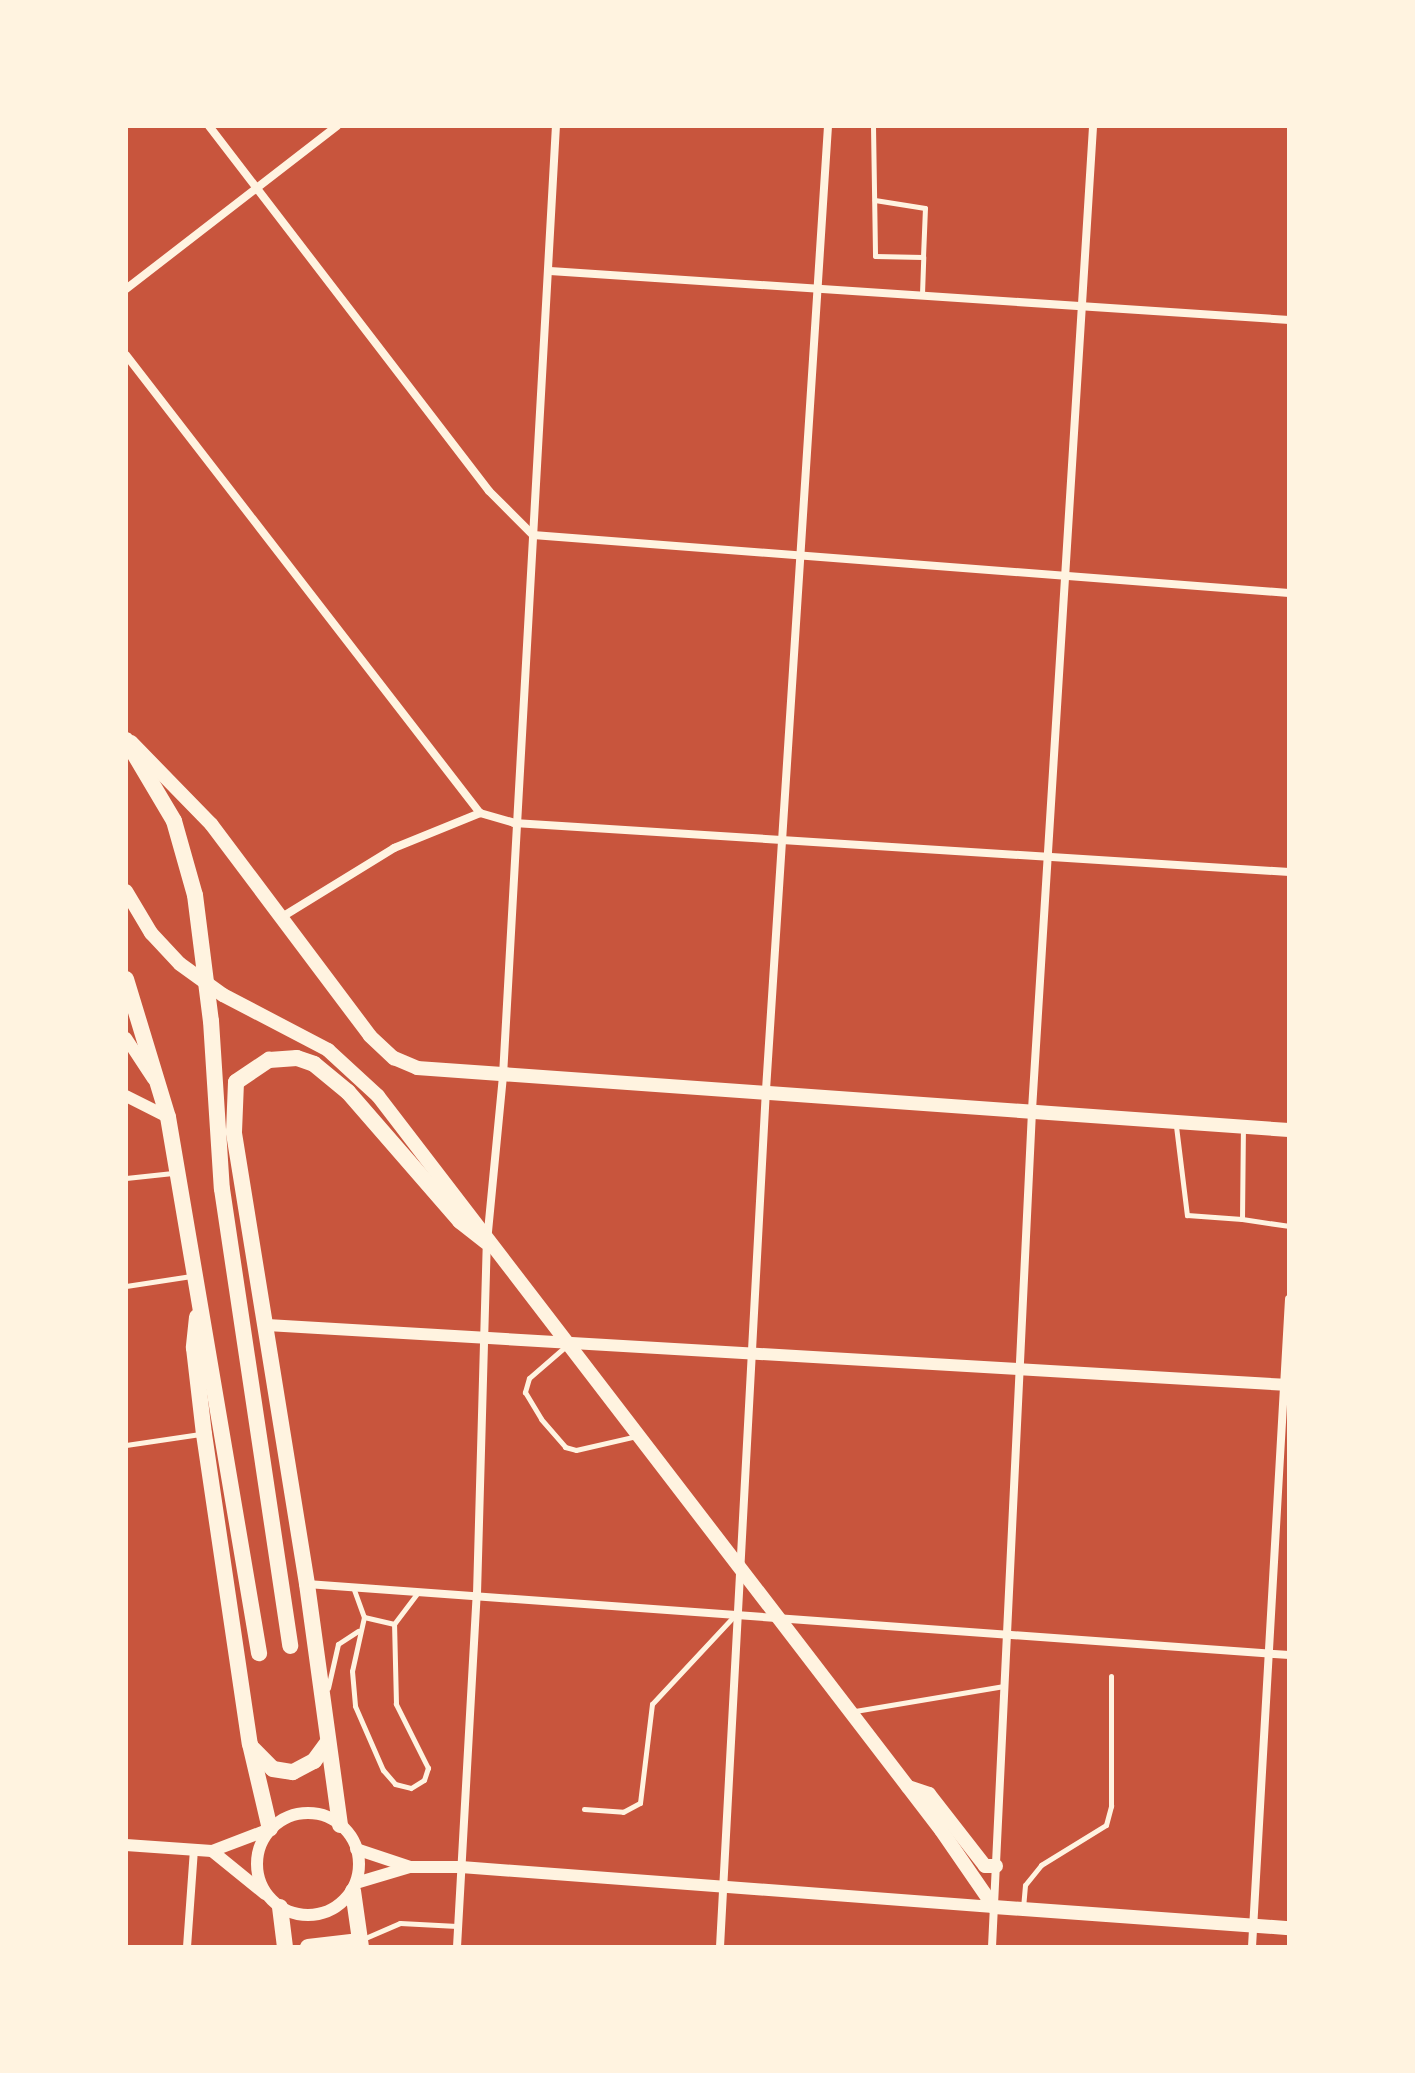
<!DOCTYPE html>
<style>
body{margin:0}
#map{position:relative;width:1415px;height:2073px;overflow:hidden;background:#c8553d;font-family:"PT Sans Narrow",sans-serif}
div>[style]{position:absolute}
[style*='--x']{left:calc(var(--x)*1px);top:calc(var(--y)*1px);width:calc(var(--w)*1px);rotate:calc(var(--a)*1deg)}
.service>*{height:5px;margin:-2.5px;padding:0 2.5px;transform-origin:2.5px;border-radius:2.5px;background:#fff3e0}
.minor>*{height:8px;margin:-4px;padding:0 4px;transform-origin:4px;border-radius:4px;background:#fff3e0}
.tertiary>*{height:12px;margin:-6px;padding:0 6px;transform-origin:6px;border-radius:6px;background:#fff3e0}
.tertiary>.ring{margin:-6px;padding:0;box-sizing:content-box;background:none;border:12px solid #fff3e0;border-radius:50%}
.secondary>*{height:14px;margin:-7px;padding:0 7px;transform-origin:7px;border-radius:7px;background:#fff3e0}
.trunk>*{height:16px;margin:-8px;padding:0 8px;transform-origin:8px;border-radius:8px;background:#fff3e0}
span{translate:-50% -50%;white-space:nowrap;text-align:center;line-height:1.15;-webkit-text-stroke:8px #fff3e0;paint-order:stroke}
.frame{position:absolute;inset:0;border:128px solid #fff3e0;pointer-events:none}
</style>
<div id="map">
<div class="service">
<div style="--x:873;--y:126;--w:130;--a:89.1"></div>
<div style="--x:875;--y:256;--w:48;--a:1.2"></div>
<div style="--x:923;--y:257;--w:49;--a:-87.7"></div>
<div style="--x:925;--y:208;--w:51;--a:-170.9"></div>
<div style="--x:922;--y:294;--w:37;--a:-88"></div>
<div style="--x:1176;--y:1126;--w:90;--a:83"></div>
<div style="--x:1187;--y:1215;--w:55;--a:4.2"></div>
<div style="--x:1242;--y:1219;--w:89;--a:-89.4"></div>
<div style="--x:126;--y:1178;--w:47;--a:-6.1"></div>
<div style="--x:1242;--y:1219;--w:48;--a:8.5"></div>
<div style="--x:126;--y:1286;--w:66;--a:-8.7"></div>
<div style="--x:566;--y:1346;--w:49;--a:139.1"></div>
<div style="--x:529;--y:1378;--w:15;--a:106"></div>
<div style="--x:525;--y:1392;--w:31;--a:59"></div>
<div style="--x:541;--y:1419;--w:37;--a:49"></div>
<div style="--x:565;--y:1447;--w:11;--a:15"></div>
<div style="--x:576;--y:1450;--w:63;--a:-12.9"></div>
<div style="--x:126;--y:1445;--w:75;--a:-8.5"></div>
<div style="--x:353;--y:1587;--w:32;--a:70"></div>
<div style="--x:364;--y:1617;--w:55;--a:102.5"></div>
<div style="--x:352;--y:1671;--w:35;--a:85"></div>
<div style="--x:355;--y:1706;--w:70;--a:66.4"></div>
<div style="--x:383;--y:1770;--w:18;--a:49"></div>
<div style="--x:395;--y:1784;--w:16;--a:14"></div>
<div style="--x:411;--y:1788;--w:15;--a:-32"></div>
<div style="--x:424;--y:1780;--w:13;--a:-72"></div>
<div style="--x:428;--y:1768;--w:72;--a:-116.6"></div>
<div style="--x:396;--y:1704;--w:80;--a:-91.4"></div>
<div style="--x:394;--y:1624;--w:41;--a:-52.9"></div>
<div style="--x:364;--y:1617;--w:31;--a:13"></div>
<div style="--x:328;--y:1688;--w:45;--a:-77.2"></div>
<div style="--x:338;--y:1644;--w:24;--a:-33"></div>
<div style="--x:855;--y:1711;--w:151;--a:-9.5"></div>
<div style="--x:584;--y:1809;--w:39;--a:4"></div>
<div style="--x:623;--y:1812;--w:19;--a:-28"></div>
<div style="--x:640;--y:1803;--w:100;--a:-83.1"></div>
<div style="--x:652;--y:1704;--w:120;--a:-47"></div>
<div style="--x:1023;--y:1908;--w:23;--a:-85"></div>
<div style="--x:1025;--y:1885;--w:26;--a:-51"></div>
<div style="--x:1041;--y:1865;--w:76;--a:-31.6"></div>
<div style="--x:1106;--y:1825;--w:20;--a:-75"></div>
<div style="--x:1111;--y:1806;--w:130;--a:-90"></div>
<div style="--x:363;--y:1939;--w:40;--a:-23.4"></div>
<div style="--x:400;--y:1923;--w:57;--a:3"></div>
</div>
<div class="minor">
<div style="--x:209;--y:126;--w:460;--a:52.5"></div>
<div style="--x:489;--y:491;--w:62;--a:45"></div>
<div style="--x:533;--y:535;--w:758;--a:4.39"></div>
<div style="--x:550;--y:271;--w:741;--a:3.79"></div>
<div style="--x:126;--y:289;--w:267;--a:-37.7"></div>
<div style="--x:126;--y:355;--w:579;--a:52.3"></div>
<div style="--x:282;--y:917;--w:132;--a:-31.6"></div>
<div style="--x:394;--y:848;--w:93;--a:-22.1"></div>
<div style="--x:480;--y:813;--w:35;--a:16"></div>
<div style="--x:514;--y:823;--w:777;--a:3.62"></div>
<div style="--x:307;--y:1584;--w:985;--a:4.14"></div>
<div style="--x:187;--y:1947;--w:97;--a:-85.9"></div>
<div style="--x:457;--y:1947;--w:354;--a:-86.8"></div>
<div style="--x:477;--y:1594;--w:352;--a:-88.4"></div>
<div style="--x:487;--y:1242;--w:167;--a:-84.5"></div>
<div style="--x:503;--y:1076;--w:951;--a:-86.81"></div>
<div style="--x:720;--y:1947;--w:858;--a:-86.93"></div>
<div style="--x:766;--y:1090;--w:966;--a:-86.32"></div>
<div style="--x:992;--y:1947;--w:838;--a:-87.26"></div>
<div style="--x:1032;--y:1110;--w:986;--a:-86.45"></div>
<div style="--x:1252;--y:1947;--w:649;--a:-86.73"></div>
</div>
<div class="tertiary">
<div style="--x:126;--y:1038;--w:49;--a:56.6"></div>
<div style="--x:126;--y:1096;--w:47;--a:26.6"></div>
<div style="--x:267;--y:1325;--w:1024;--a:3.36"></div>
<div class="ring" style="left:257px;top:1813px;width:90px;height:90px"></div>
<div style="--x:126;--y:1845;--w:86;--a:4"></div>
<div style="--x:212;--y:1851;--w:62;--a:-20.8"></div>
<div style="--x:356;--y:1849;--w:57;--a:18.4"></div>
<div style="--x:212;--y:1851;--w:68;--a:39.1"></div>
<div style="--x:356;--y:1883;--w:56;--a:-16.5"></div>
<div style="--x:410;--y:1867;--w:51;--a:0"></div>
<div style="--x:461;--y:1867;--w:534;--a:4.29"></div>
</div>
<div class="secondary">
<div style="--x:131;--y:742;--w:115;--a:45.7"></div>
<div style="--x:211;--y:824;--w:265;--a:53.1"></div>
<div style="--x:370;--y:1036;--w:33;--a:43"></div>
<div style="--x:394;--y:1058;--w:25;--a:23"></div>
<div style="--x:417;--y:1068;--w:874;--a:4.07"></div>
<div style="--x:126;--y:891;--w:49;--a:59.2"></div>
<div style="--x:151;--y:933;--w:42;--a:46.9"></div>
<div style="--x:180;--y:964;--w:53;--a:35.8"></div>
<div style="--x:223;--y:995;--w:119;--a:27.6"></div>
<div style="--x:328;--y:1050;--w:68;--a:42.6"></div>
<div style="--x:378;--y:1096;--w:925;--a:52.51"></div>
<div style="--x:941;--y:1830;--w:93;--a:55.5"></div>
<div style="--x:994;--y:1907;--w:296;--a:4.1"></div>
<div style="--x:908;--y:1787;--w:22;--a:18"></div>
<div style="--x:929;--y:1794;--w:91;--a:52.1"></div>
<div style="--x:985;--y:1866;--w:11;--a:0"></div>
</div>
<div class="trunk">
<div style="--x:126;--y:740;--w:94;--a:59.3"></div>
<div style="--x:174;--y:821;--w:77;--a:74.2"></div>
<div style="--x:195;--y:895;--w:127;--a:82.8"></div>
<div style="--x:211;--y:1021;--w:168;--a:86.3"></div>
<div style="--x:222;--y:1189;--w:462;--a:81.5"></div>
<div style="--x:126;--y:979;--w:144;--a:73.1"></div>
<div style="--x:168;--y:1117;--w:544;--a:80.36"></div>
<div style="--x:197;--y:1317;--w:31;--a:96"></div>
<div style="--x:194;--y:1348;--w:87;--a:83.4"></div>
<div style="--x:204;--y:1434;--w:313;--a:81.6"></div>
<div style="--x:250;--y:1744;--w:87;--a:76.8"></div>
<div style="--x:253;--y:1749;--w:28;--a:45"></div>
<div style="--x:273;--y:1769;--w:20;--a:9"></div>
<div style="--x:293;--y:1772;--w:24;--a:-28"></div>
<div style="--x:314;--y:1761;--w:24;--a:-54"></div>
<div style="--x:340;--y:1825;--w:243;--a:-97.8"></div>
<div style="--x:307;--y:1584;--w:458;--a:-99.2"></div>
<div style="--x:234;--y:1132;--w:50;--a:-87.7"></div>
<div style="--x:236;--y:1082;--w:40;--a:-34"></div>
<div style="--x:269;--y:1060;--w:28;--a:-4"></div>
<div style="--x:297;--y:1058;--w:18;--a:19"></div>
<div style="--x:314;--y:1064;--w:44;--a:39.5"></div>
<div style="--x:348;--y:1092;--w:171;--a:49"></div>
<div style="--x:460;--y:1221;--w:34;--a:38"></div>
<div style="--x:353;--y:1891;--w:57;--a:81.9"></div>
<div style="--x:280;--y:1907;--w:40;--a:82.9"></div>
<div style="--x:308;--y:1947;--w:52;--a:-6.6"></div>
</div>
<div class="frame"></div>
</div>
